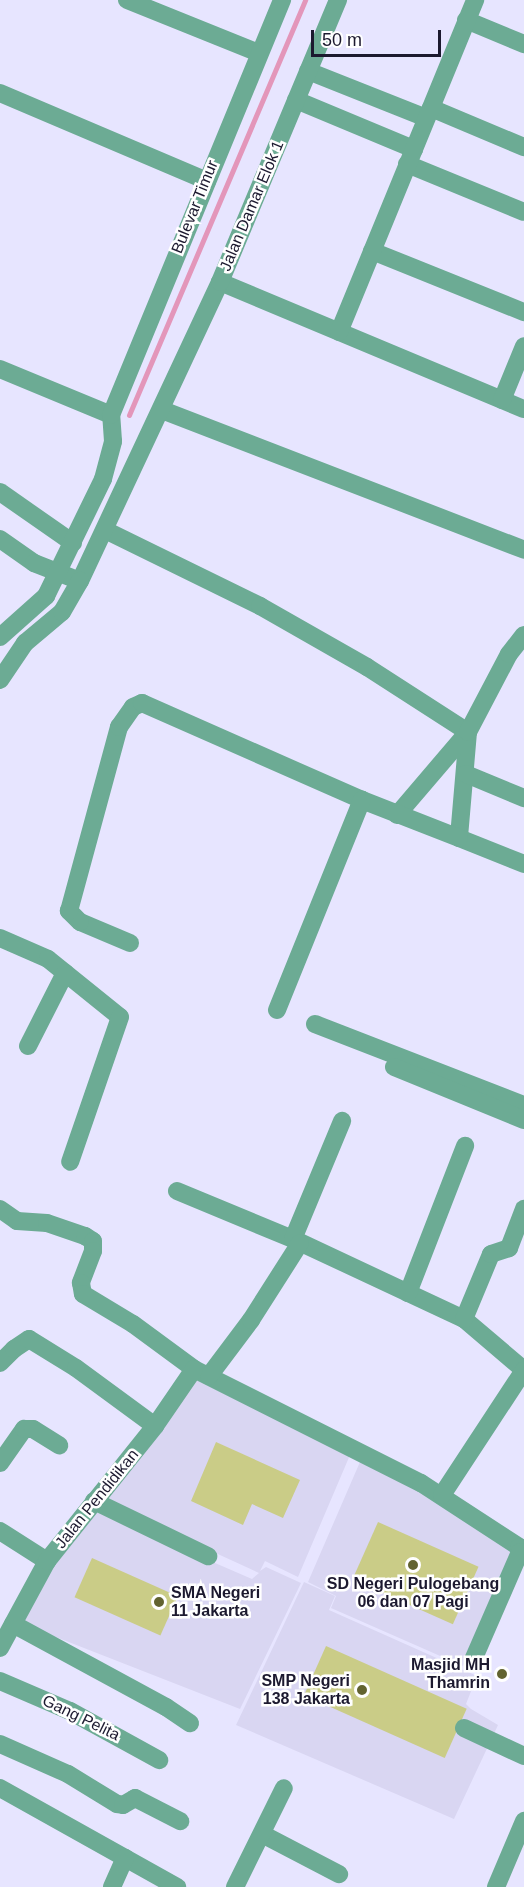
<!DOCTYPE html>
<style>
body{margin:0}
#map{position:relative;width:524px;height:1887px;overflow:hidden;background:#e7e5ff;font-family:Arial,sans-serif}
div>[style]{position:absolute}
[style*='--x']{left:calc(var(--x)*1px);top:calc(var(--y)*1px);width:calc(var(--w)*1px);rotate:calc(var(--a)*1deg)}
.built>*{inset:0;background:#d9d6f2}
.green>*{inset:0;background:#cacc87;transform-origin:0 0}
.stream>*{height:5px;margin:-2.5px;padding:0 2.5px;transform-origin:2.5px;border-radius:2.5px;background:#e396ba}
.minor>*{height:18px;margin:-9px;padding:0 9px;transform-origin:9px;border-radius:9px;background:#6cab94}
.dots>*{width:16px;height:16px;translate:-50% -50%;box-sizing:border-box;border:3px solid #fff;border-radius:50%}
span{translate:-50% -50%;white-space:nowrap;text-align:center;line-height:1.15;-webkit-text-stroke:5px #fff;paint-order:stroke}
.street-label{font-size:16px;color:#1c192f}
.poi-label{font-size:16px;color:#1c192f;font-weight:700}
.left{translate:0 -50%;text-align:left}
.right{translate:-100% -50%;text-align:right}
.scale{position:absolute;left:311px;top:30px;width:130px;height:27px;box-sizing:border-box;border:3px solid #1c192f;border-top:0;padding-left:8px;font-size:18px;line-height:21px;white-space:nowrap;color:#1c192f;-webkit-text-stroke:4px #fff;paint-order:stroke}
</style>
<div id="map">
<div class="built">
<div style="clip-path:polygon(194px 1379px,350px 1455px,298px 1577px,265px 1561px,260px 1571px,266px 1567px,301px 1583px,240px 1709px,15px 1621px,88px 1508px,252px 1579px,259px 1573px,100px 1500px)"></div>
<div style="clip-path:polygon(363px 1455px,518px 1548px,504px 1586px,463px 1666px,331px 1608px,336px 1596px,308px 1582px)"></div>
<div style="clip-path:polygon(304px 1582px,335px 1596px,329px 1610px,477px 1676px,466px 1704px,471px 1709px,498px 1725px,454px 1819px,236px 1725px)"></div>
</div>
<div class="green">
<div style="clip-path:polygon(216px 1442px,300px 1480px,283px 1518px,252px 1504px,243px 1525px,191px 1501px)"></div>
<div style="left:378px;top:1522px;width:110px;height:63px;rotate:24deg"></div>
<div style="left:92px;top:1558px;width:94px;height:43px;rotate:24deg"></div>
<div style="left:326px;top:1646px;width:154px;height:54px;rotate:24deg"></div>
</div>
<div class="stream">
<div style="--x:129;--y:415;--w:451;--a:-67"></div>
</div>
<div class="minor">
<div style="--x:127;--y:0;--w:142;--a:21.9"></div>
<div style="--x:466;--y:20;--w:63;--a:22.5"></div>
<div style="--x:308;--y:71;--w:127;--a:21.7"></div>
<div style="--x:0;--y:93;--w:225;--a:23"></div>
<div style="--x:296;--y:100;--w:128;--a:22.6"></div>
<div style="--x:431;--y:108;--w:101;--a:22.8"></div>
<div style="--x:407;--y:164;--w:126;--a:22.3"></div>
<div style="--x:372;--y:251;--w:164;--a:21.9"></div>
<div style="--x:220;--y:282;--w:329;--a:22.7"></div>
<div style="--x:339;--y:332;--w:359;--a:-67.7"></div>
<div style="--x:0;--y:369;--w:120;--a:22.5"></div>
<div style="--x:502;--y:400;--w:58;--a:-67.8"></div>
<div style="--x:162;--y:410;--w:388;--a:21.1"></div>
<div style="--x:0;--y:492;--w:89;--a:34.9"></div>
<div style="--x:105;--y:530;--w:173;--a:26.1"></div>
<div style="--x:260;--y:606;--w:123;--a:29.7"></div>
<div style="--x:367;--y:667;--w:120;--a:32.8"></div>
<div style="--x:468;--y:732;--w:106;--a:94.9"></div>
<div style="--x:459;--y:838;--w:70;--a:21.8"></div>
<div style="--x:0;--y:539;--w:42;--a:35.2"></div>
<div style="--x:34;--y:563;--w:49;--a:21.4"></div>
<div style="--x:80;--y:581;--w:330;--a:-64.9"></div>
<div style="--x:220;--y:282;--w:306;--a:-67.3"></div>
<div style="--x:0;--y:637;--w:62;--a:-41.7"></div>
<div style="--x:46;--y:596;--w:130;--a:-64"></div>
<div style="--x:103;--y:479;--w:39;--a:-75"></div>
<div style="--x:113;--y:441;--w:26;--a:-94"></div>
<div style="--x:111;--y:415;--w:449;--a:-67.6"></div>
<div style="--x:0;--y:680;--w:45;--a:-56"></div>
<div style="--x:25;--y:643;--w:48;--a:-40"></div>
<div style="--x:62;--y:612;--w:36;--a:-60"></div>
<div style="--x:466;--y:774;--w:63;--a:22.5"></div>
<div style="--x:397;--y:815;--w:109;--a:-49.5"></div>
<div style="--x:468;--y:732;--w:88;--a:-62.3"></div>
<div style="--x:509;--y:654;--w:24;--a:-52"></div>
<div style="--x:0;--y:938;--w:52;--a:23.6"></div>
<div style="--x:48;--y:959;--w:92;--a:38.9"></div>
<div style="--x:120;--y:1017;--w:153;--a:109"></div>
<div style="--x:130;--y:943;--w:54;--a:-157.2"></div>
<div style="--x:80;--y:922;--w:16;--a:-135"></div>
<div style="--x:69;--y:911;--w:191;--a:-74.8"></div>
<div style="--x:119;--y:727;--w:24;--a:-55"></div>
<div style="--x:133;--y:707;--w:10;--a:-24"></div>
<div style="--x:142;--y:703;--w:240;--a:23.8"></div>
<div style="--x:362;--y:800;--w:104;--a:21.4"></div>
<div style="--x:277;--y:1010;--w:227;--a:-68"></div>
<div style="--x:315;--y:1024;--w:224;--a:21.2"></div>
<div style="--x:28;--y:1046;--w:82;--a:-63.1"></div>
<div style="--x:394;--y:1067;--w:140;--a:22.2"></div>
<div style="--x:177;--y:1191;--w:126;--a:22.5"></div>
<div style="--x:293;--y:1239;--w:189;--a:25.1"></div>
<div style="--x:464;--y:1319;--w:79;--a:40.4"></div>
<div style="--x:0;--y:1209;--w:21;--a:35"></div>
<div style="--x:17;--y:1221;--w:30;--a:4"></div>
<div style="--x:47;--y:1223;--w:40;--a:18.9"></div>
<div style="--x:85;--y:1236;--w:9;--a:32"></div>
<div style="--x:93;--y:1241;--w:10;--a:90"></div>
<div style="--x:93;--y:1251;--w:34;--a:111"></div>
<div style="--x:81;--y:1283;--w:11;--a:80"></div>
<div style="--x:83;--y:1294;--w:58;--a:31"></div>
<div style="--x:133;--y:1324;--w:76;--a:36.4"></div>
<div style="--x:194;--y:1369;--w:254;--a:26.7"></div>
<div style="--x:421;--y:1483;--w:117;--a:33.1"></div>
<div style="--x:519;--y:1547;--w:5;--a:79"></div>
<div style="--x:520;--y:1552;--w:116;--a:113.5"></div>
<div style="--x:293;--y:1239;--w:128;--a:-67.4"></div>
<div style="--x:408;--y:1293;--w:158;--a:-68.8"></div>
<div style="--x:464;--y:1319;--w:70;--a:-67.4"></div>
<div style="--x:491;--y:1254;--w:19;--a:-18"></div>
<div style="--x:509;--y:1248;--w:42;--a:-69"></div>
<div style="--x:0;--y:1363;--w:20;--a:-45"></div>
<div style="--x:14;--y:1349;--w:18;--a:-34"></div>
<div style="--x:29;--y:1339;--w:55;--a:31.7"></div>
<div style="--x:76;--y:1368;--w:98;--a:36.3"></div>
<div style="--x:209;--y:1376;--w:70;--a:-53.1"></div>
<div style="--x:251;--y:1320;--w:91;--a:-57.5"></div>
<div style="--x:0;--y:1463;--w:42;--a:-54.8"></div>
<div style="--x:24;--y:1429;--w:9;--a:0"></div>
<div style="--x:33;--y:1429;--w:31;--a:32"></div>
<div style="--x:442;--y:1495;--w:149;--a:-56.7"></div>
<div style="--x:94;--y:1501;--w:127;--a:25.8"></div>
<div style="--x:0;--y:1531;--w:56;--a:32.6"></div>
<div style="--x:13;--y:1624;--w:174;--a:28.5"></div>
<div style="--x:166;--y:1707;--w:29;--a:34"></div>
<div style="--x:0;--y:1648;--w:99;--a:-61.6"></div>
<div style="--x:47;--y:1561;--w:173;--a:-51.3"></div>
<div style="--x:155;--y:1426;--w:69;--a:-55.6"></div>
<div style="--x:0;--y:1681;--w:76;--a:23.2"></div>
<div style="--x:70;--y:1711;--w:102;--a:28.8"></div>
<div style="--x:464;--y:1728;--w:66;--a:25"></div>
<div style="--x:0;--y:1744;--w:74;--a:23.8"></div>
<div style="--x:68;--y:1774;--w:57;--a:31.5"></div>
<div style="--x:117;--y:1804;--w:6;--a:9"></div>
<div style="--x:123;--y:1805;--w:14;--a:-30"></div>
<div style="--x:135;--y:1798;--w:51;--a:27.1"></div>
<div style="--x:0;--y:1788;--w:203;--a:29.2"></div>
<div style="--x:262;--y:1834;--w:87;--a:27.5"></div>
<div style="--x:112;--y:1887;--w:32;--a:-66"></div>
<div style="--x:235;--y:1887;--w:110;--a:-63.7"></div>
<div style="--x:496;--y:1887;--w:72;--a:-67"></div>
</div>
<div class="dots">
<div style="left:413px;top:1565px;background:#626330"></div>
<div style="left:159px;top:1602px;background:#626330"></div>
<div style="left:502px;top:1674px;background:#626330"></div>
<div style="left:362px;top:1690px;background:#626330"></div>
</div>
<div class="street-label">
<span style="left:252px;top:206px;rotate:-67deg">Jalan Damar Elok 1</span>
<span style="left:195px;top:207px;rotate:-68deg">Bulevar Timur</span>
<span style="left:97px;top:1499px;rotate:-51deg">Jalan Pendidikan</span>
<span style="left:81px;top:1718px;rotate:26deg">Gang Pelita</span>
</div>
<div class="poi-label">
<span style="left:413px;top:1593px">SD Negeri Pulogebang<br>06 dan 07 Pagi</span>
<span class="left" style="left:171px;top:1602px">SMA Negeri<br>11 Jakarta</span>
<span class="right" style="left:490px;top:1674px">Masjid MH<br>Thamrin</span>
<span class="right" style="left:350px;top:1690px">SMP Negeri<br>138 Jakarta</span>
</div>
<div class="scale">50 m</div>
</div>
